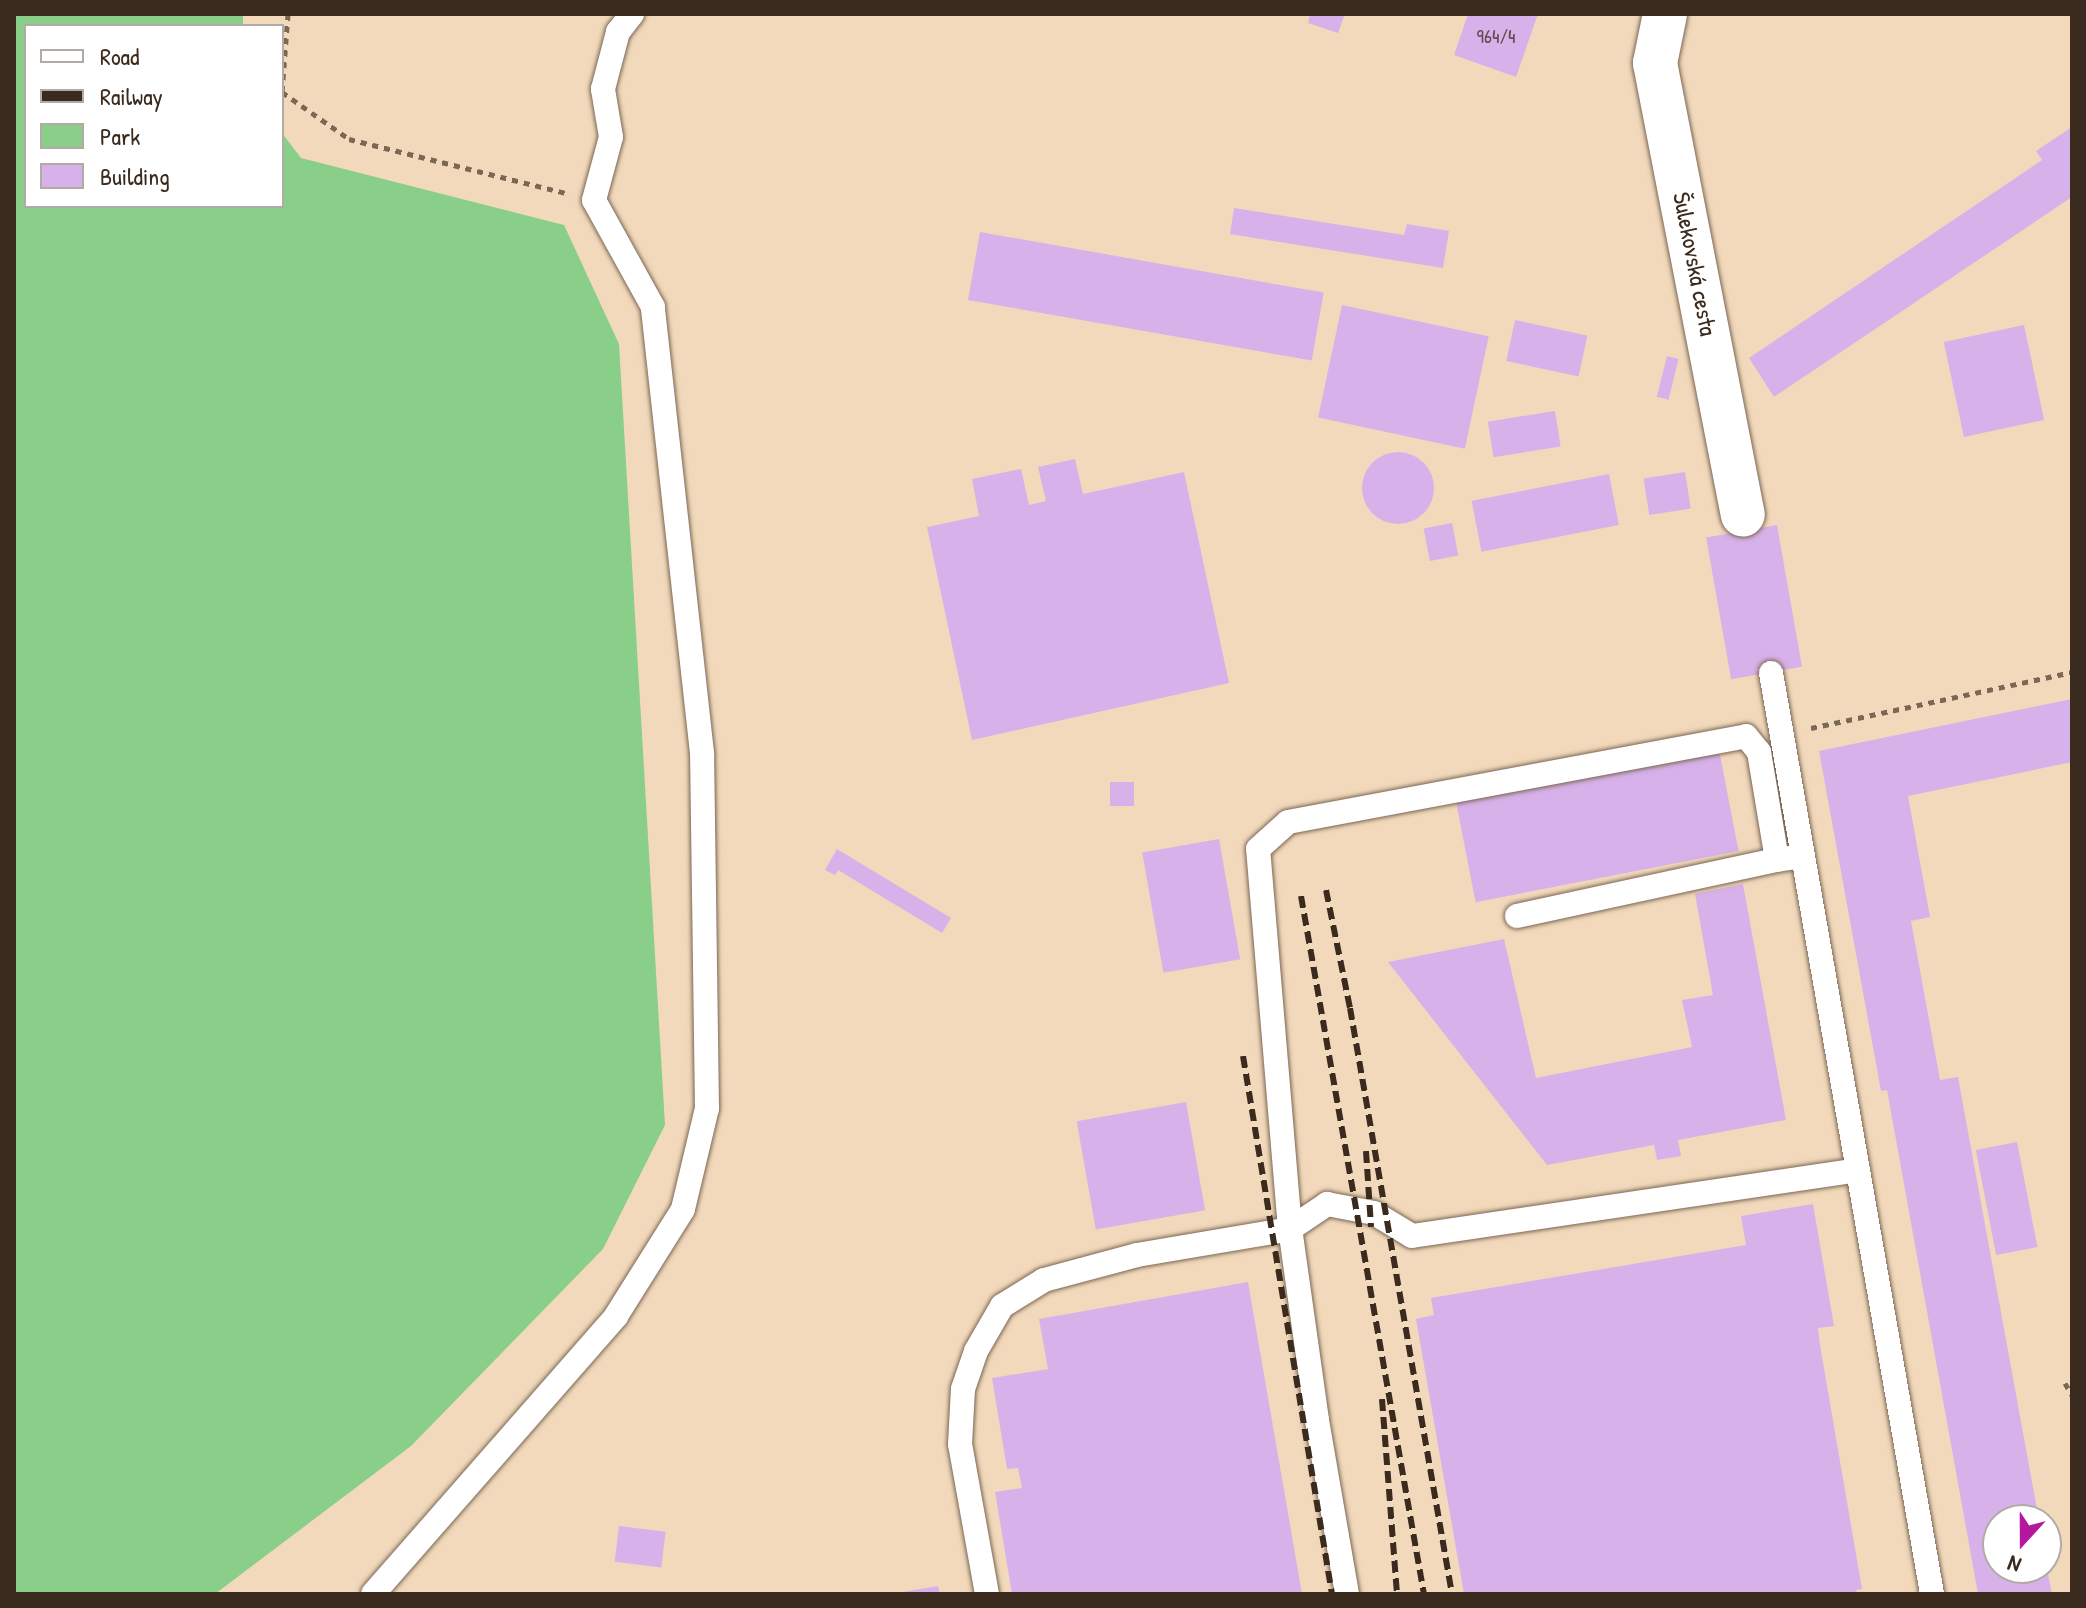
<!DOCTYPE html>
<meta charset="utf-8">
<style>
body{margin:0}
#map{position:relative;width:2086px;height:1608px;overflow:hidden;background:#f3d9bb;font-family:"Patrick Hand",sans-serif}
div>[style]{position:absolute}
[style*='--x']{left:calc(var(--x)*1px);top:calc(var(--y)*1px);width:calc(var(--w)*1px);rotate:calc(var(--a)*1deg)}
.green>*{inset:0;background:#8acf89}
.building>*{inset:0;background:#d7b1e9;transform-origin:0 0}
.round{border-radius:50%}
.path>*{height:5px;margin-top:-2.5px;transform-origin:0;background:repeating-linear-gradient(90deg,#7b6755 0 6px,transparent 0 12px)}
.roads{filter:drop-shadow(0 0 2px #7b6755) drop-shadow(0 0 2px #7b6755)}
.service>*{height:24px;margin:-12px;padding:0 12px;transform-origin:12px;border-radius:12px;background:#fff}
.minor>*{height:44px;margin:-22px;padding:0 22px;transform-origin:22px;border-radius:22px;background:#fff}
.rail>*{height:6px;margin-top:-3px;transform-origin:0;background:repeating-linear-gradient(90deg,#3b2a1e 0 12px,transparent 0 18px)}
span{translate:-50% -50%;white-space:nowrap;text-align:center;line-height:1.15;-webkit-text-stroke:8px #fff;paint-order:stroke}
.number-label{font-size:20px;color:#624c51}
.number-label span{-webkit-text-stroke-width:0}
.street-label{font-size:24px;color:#3b2a1e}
.frame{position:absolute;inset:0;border:16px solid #3b2a1e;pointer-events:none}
.legend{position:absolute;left:24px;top:24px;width:260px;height:184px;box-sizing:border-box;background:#fff;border:2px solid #b1aaa5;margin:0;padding:10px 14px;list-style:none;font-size:24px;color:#3b2a1e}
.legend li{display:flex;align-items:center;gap:16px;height:40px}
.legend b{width:40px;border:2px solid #b1aaa5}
.north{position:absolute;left:1982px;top:1504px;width:80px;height:80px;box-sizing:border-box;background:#fff;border:2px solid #b1aaa5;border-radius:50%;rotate:201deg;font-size:22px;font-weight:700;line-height:32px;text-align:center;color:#3b2a1e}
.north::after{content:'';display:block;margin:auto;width:28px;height:36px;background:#b5179e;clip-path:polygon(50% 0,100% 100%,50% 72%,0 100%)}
</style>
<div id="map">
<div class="green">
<div style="clip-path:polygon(14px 14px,243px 14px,243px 26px,26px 26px,26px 206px,282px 206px,282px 133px,301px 158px,564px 225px,619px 344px,665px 1125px,603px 1249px,411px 1446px,215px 1594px,14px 1594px)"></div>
</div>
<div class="building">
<div style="clip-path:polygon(1310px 14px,1345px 14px,1338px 33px,1308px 23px)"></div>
<div style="clip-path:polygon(1468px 14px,1538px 14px,1516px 77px,1454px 55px)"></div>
<div style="clip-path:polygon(2072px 127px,2072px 197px,1774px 397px,1749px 358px,2042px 160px,2036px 151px)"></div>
<div style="clip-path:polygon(1234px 208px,1404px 235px,1407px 224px,1449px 231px,1443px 268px,1230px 234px)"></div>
<div style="left:980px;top:232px;width:349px;height:69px;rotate:10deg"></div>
<div style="left:1342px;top:305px;width:150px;height:115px;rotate:12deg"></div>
<div style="left:1515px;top:320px;width:74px;height:42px;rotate:12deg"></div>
<div style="left:2024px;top:325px;width:97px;height:82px;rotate:78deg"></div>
<div style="left:1667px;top:356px;width:12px;height:42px;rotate:14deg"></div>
<div style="left:1555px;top:411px;width:36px;height:68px;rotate:81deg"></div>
<div class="round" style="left:1362px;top:452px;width:72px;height:72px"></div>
<div style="clip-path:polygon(1075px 459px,1083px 494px,1184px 472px,1229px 683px,972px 740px,927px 527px,979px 516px,972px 479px,1021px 469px,1029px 505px,1046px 501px,1038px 467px)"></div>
<div style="left:1685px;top:472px;width:37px;height:42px;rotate:81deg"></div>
<div style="left:1609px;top:474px;width:52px;height:140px;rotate:79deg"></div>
<div style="left:1452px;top:523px;width:33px;height:29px;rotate:79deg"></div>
<div style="left:1777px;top:525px;width:144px;height:72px;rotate:80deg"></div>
<div style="clip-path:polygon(2072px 699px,2072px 762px,1908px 796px,1930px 917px,1911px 921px,1940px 1080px,1958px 1077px,2039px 1520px,1998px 1520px,1998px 1568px,2047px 1568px,2052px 1594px,1978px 1594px,1887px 1090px,1881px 1091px,1819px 751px)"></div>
<div style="left:1719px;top:750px;width:103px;height:268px;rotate:79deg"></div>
<div style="left:1110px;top:782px;width:24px;height:24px"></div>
<div style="left:1219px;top:839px;width:122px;height:78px;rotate:80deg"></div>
<div style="clip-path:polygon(837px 849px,951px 918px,942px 933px,838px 870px,835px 875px,825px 870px)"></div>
<div style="clip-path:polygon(1743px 884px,1786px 1120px,1678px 1140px,1681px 1156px,1657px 1160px,1654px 1145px,1547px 1165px,1388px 962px,1504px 939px,1536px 1078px,1692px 1047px,1682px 1000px,1713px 995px,1695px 894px)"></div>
<div style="left:1186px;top:1102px;width:110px;height:111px;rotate:80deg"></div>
<div style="left:2017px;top:1142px;width:107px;height:42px;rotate:79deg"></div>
<div style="clip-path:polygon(1813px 1204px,1834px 1326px,1818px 1328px,1820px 1345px,1862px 1589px,1856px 1590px,1857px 1594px,1464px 1594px,1416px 1319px,1434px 1315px,1431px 1298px,1746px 1245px,1741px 1216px)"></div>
<div style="clip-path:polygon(1248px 1282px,1302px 1594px,1012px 1594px,995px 1492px,1022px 1488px,1018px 1468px,1007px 1469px,992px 1378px,1048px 1369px,1039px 1319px)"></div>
<div style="left:619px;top:1526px;width:47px;height:36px;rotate:7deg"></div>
<div style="clip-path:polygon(938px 1586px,940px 1594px,903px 1594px,903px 1592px)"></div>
</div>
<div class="path">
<div style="--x:288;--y:14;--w:78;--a:94.4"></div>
<div style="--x:282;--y:92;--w:82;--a:35"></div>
<div style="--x:349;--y:139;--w:224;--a:14"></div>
<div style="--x:1811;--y:728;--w:267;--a:-12.1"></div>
<div style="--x:2065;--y:1383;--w:14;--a:60"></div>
</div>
<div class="roads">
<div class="service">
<div style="--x:1771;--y:673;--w:935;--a:80.08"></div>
<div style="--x:1517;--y:916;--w:266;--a:-12.2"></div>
<div style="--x:373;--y:1594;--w:369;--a:-48.8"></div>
<div style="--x:616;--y:1316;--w:126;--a:-57.9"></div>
<div style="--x:683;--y:1209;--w:104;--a:-76.6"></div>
<div style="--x:707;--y:1108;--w:355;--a:-90.8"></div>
<div style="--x:702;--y:753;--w:449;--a:-96.3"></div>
<div style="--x:653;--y:307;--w:122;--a:-118.9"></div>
<div style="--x:594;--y:200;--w:65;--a:-74.9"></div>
<div style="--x:611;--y:137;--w:49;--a:-99.5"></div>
<div style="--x:603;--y:89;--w:59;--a:-75.3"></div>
<div style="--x:618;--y:32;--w:23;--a:-52"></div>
<div style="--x:987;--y:1594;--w:152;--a:-100.2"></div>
<div style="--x:960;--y:1444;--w:55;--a:-86.9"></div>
<div style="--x:963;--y:1389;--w:40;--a:-71.1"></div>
<div style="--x:976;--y:1351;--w:52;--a:-60"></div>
<div style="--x:1002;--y:1306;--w:49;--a:-31.8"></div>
<div style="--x:1044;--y:1280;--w:96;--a:-15"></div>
<div style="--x:1137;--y:1255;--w:155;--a:-9.6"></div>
<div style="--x:1290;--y:1229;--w:381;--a:-94.8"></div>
<div style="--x:1258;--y:849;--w:40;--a:-42"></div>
<div style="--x:1288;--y:822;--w:466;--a:-10.6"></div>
<div style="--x:1746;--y:736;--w:21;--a:51"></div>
<div style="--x:1759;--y:752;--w:109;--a:80.5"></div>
<div style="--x:1777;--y:860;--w:26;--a:-9"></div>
<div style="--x:1347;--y:1594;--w:177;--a:-99.8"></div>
<div style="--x:1317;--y:1420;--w:193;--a:-98"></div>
<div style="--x:1290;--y:1229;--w:45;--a:-34"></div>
<div style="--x:1327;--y:1204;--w:48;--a:10.8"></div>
<div style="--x:1374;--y:1213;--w:44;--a:31.2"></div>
<div style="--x:1412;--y:1236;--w:451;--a:-8.4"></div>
</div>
<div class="minor">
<div style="--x:1665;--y:14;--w:50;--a:101.5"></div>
<div style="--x:1655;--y:63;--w:460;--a:79"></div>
</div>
</div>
<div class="rail">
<div style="--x:1326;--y:890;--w:120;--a:78.5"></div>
<div style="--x:1350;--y:1008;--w:595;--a:80.13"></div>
<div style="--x:1301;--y:896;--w:709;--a:80.01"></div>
<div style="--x:1243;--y:1056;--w:545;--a:80.61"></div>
<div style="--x:1366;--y:1151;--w:76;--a:86.2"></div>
<div style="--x:1382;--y:1399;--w:196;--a:85.6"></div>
</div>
<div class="number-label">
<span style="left:1496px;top:35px">964/4</span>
</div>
<div class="street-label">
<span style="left:1695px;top:264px;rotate:79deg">Šulekovská cesta</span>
</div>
<div class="frame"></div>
<ul class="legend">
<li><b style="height:10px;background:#fff"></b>Road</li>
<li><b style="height:10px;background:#3b2a1e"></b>Railway</li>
<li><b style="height:22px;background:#8acf89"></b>Park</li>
<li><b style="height:22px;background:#d7b1e9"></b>Building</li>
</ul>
<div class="north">N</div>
</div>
